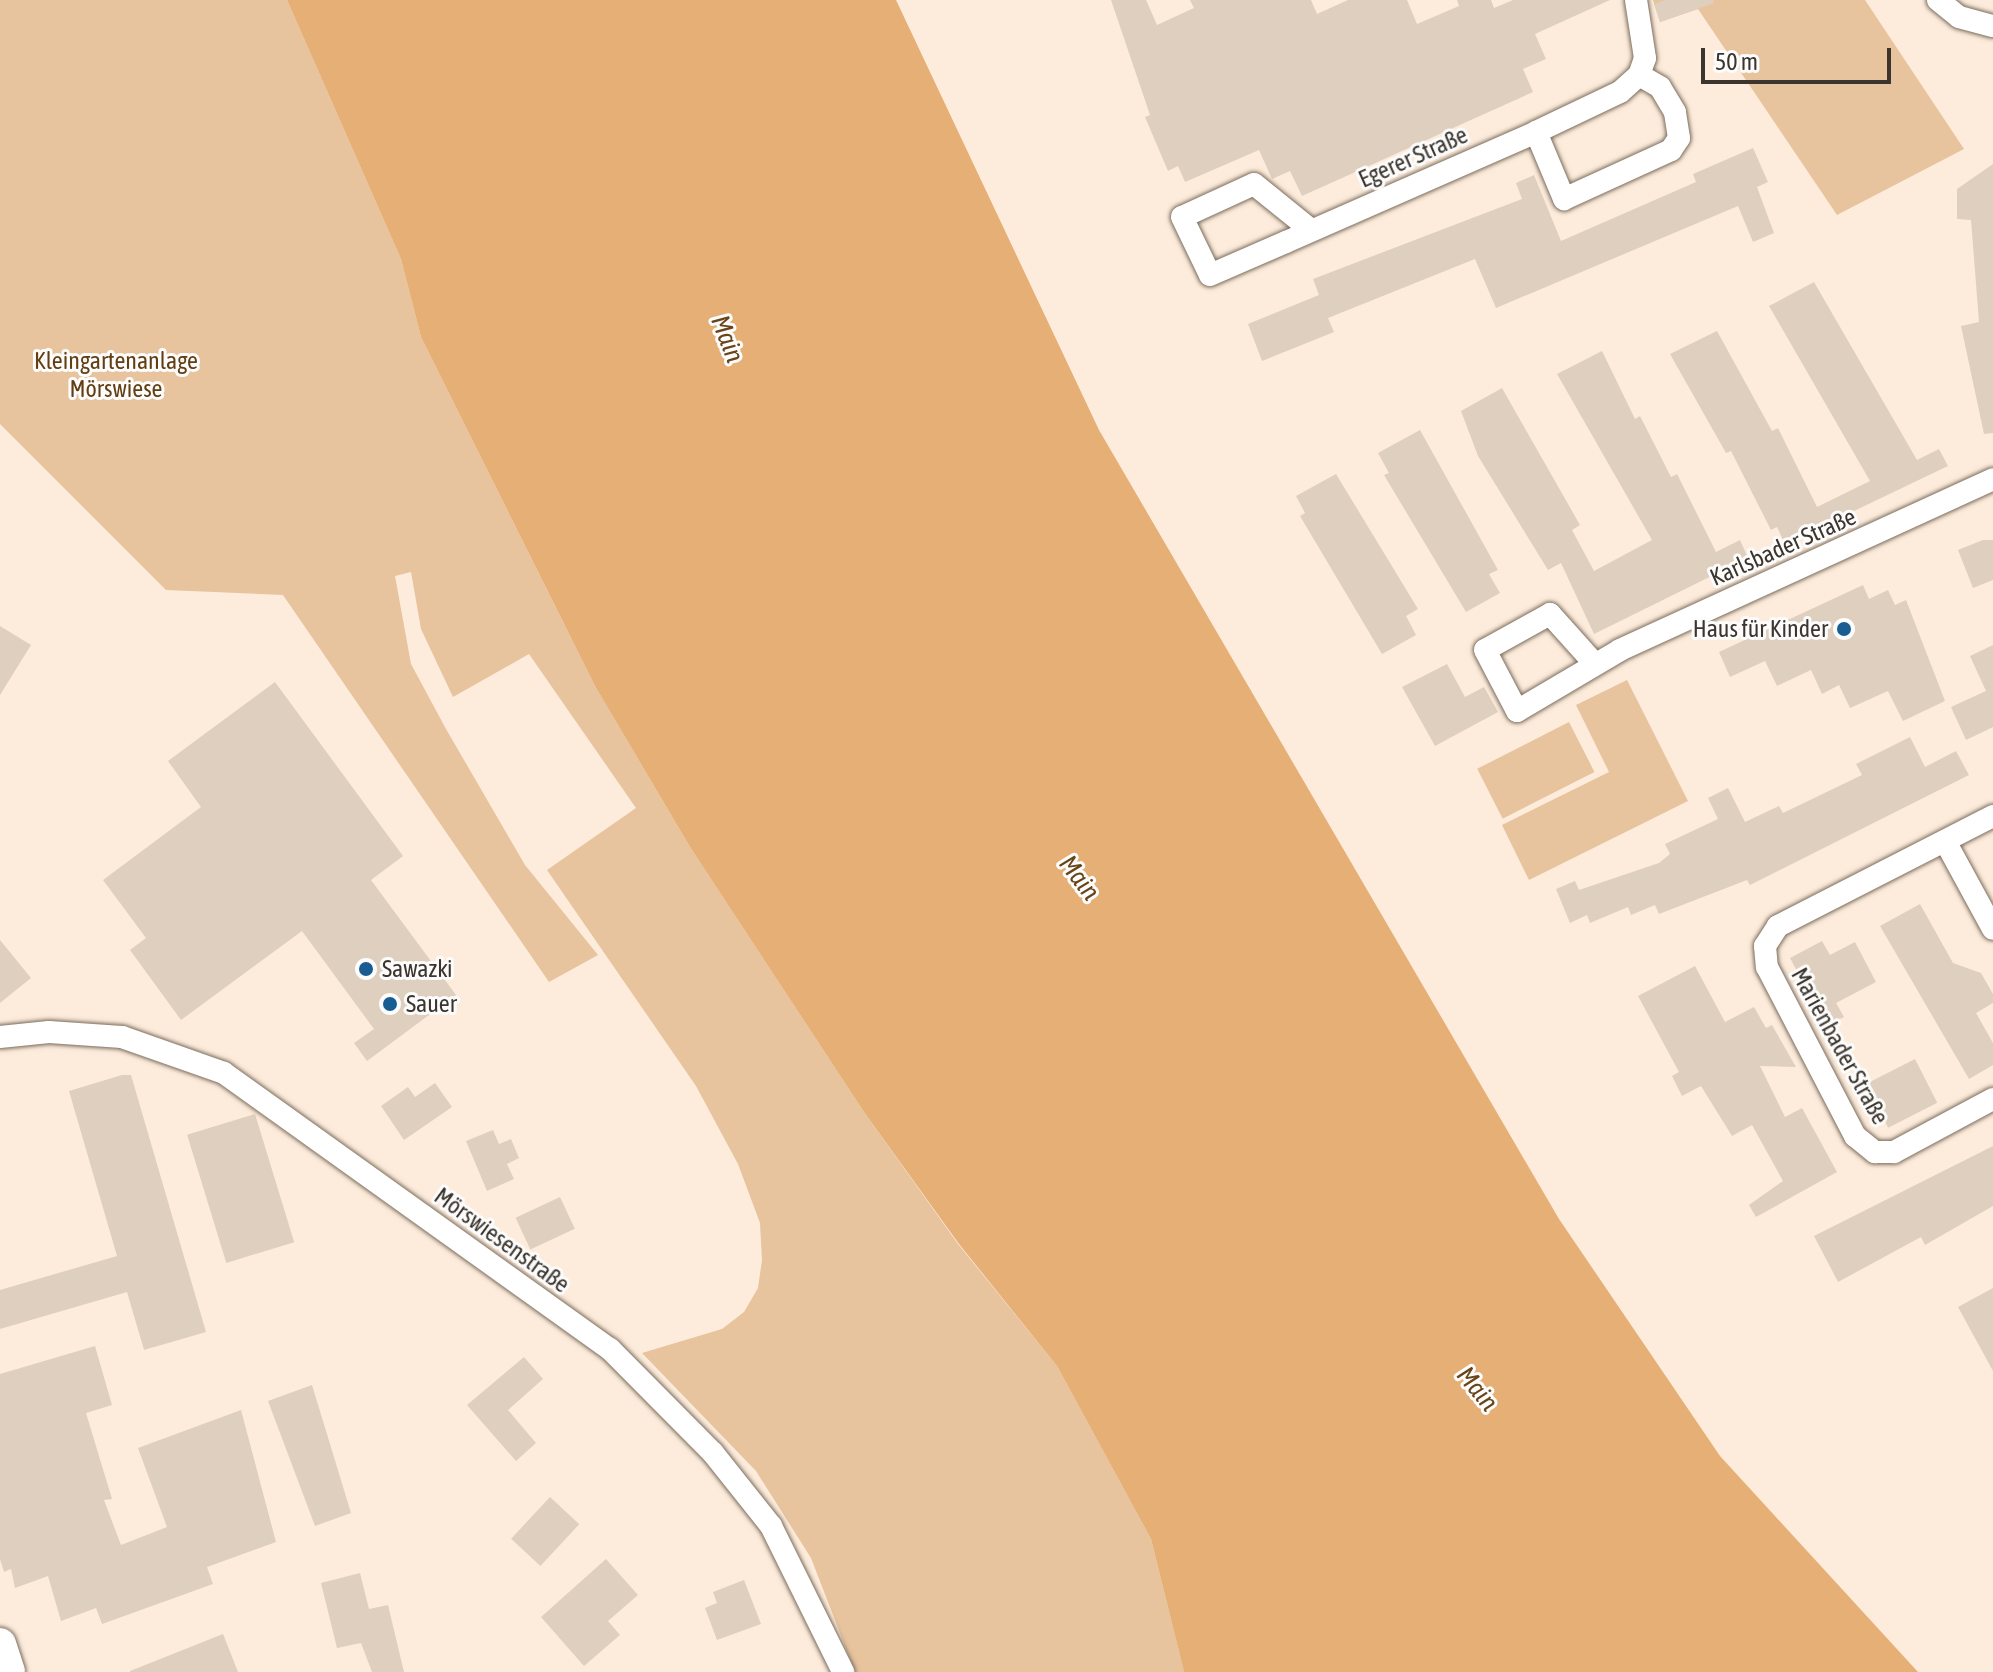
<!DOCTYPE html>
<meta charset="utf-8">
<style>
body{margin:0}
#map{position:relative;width:1993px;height:1672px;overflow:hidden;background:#fdecdb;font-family:"Asap Condensed",sans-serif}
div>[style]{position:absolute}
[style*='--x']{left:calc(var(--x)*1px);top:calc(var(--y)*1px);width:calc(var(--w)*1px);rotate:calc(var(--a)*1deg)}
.green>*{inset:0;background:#e7c39e;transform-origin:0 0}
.water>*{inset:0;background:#e5af75}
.building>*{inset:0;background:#dfcfbe;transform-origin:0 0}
.roads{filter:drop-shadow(0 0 2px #7b6c5d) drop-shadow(0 0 2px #7b6c5d)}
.street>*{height:22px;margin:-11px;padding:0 11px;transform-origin:11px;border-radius:11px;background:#fff}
.secondary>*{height:32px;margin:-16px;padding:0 16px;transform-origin:16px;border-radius:16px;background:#fff}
.dots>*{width:22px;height:22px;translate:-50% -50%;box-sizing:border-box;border:4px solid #fcfcfc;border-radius:50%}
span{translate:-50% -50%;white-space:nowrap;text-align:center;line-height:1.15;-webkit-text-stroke:6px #fcfcfc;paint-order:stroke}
.street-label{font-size:24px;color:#3b352e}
.park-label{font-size:24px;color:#623e12}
.poi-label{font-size:24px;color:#3b352e}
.right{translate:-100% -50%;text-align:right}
.left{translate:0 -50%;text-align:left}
.water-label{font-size:26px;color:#684418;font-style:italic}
.scale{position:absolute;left:1701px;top:48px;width:190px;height:36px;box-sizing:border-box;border:4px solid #3b352e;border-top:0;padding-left:10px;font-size:24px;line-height:28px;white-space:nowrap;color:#3b352e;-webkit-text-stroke:6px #fcfcfc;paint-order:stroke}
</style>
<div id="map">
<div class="green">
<div style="clip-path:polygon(0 0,287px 0,401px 259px,421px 337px,595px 686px,690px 847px,864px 1112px,958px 1244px,1057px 1366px,1151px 1539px,1184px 1672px,855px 1672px,811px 1558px,756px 1471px,642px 1353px,722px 1329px,744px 1312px,758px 1288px,762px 1260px,760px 1223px,738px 1164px,696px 1086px,547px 870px,636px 808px,529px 654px,453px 697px,421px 629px,411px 572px,395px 576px,411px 664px,446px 729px,525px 865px,598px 955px,549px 982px,283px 595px,166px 590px,0 424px)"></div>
<div style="clip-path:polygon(1653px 0,1865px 0,1964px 149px,1837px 215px,1698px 9px,1660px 22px)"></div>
<div style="clip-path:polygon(1627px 680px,1688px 801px,1529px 880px,1502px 825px,1609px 772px,1576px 705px)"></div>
<div style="left:1569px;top:722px;width:56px;height:103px;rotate:63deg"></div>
</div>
<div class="water">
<div style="clip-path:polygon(287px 0,896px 0,1099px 430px,1559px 1219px,1720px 1456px,1918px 1672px,1184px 1672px,1151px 1539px,1057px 1366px,959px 1244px,864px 1112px,690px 847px,595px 686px,421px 337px,401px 259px)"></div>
</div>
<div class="building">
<div style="clip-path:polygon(1111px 0,1146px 0,1157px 25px,1194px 8px,1190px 0,1311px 0,1317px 14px,1348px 0,1407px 0,1417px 24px,1459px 6px,1457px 0,1491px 0,1494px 8px,1513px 0,1610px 0,1535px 34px,1546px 59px,1523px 69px,1533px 92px,1302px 196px,1290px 171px,1272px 179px,1259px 150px,1185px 182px,1178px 166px,1168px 171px,1145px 117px,1150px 115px)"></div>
<div style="clip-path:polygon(1665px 0,1713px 0,1714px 3px,1660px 22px,1654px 4px)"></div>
<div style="clip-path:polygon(1753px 148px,1768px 182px,1757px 187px,1774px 233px,1753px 242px,1738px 206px,1496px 308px,1475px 259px,1328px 318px,1334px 332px,1262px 361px,1248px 324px,1319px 295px,1313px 279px,1522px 199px,1516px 183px,1534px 175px,1561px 241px,1696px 182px,1693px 174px)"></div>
<div style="clip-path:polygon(1993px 164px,1993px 433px,1984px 434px,1961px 326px,1979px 322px,1971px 220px,1957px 219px,1957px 189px)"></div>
<div style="clip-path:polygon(1814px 282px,1917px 460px,1939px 449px,1948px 466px,1785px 544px,1777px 527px,1771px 530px,1731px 451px,1726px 453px,1670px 354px,1717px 331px,1772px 431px,1778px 428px,1817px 507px,1870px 481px,1769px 306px)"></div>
<div style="clip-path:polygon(1602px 351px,1635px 419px,1640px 416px,1671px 477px,1677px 474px,1716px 552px,1740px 540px,1748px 558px,1594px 634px,1561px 563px,1548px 570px,1478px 456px,1461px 411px,1502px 388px,1580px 525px,1572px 530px,1594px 571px,1652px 540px,1557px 374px)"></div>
<div style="clip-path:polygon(1420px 430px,1498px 570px,1489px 574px,1500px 593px,1466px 612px,1384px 475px,1389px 473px,1378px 453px)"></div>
<div style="clip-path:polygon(1336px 474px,1418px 609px,1406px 616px,1416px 635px,1382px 654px,1300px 516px,1305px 513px,1296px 496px)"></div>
<div style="clip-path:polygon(1983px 540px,1993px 540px,1993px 580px,1973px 588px,1958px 550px)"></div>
<div style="clip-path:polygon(1863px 585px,1869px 599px,1888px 590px,1895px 605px,1906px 600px,1945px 701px,1903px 721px,1888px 691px,1850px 708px,1839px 685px,1822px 694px,1811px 670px,1777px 686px,1765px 661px,1730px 677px,1719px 652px)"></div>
<div style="clip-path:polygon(0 626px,31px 645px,0 695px)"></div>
<div style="clip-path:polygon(1993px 645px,1993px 727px,1966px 740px,1951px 707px,1986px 691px,1970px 656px)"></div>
<div style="clip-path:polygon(1447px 664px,1465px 697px,1484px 687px,1498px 712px,1435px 746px,1402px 687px)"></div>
<div style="clip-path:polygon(275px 682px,403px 856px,371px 880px,456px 995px,367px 1061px,354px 1043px,374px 1029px,302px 931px,181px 1020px,130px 950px,146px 938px,103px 880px,201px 807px,168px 761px)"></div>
<div style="clip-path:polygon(1910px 737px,1925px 767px,1956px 751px,1969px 775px,1750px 885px,1747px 880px,1659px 914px,1655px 905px,1631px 915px,1628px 907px,1590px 923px,1587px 915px,1570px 923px,1556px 889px,1575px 881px,1579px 890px,1659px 863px,1670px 854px,1665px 844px,1718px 819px,1708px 798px,1728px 788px,1745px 822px,1779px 806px,1783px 813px,1862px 775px,1856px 764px)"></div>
<div style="clip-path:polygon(1920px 904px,1953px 963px,1981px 973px,1993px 994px,1993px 1003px,1976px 1013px,1993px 1043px,1993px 1065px,1969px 1079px,1880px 926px)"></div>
<div style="clip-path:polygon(0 940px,31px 978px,0 1003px)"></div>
<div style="clip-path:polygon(1822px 941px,1830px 955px,1855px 942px,1876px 982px,1836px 1003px,1844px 1017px,1826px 1026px,1790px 958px)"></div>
<div style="clip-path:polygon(1695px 966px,1725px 1022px,1754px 1007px,1766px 1028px,1772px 1025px,1796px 1067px,1760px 1066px,1785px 1117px,1802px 1108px,1837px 1172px,1756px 1217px,1749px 1205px,1783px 1181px,1752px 1125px,1732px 1136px,1701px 1086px,1682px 1096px,1672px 1076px,1679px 1072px,1638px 996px)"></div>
<div style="left:1915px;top:1059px;width:49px;height:55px;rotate:63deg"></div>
<div style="clip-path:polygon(122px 1075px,131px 1075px,206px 1332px,144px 1350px,127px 1292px,0 1329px,0 1290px,117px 1256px,69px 1091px)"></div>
<div style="clip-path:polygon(435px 1083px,452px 1107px,404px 1140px,381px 1106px,408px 1087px,415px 1097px)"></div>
<div style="left:255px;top:1114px;width:134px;height:71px;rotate:73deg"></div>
<div style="clip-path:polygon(493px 1130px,499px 1144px,511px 1139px,519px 1158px,507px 1164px,514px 1179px,487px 1191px,466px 1141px)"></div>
<div style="clip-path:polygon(1993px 1146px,1993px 1206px,1925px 1245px,1921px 1237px,1838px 1282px,1814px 1236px)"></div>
<div style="left:560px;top:1197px;width:35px;height:49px;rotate:65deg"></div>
<div style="clip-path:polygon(1993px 1288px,1993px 1371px,1958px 1307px)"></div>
<div style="clip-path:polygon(95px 1346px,112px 1405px,86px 1413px,112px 1499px,104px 1500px,121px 1545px,167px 1527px,138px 1448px,241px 1410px,276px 1542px,207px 1567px,213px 1584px,102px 1624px,96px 1608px,61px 1621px,48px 1576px,15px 1588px,11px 1569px,4px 1572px,0 1559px,0 1374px)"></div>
<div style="clip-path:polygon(524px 1357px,543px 1379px,508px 1410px,536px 1443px,516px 1461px,467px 1405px)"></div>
<div style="clip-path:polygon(312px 1385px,351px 1513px,315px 1526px,268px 1401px)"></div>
<div style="left:550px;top:1497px;width:40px;height:57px;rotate:43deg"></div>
<div style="clip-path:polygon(606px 1559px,638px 1595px,608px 1621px,620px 1635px,584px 1666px,541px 1617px)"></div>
<div style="clip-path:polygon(360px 1573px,369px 1609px,388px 1605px,404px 1672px,372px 1672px,361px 1643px,337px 1648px,321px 1583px)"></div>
<div style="clip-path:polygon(744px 1580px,761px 1624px,717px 1640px,705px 1608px,717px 1603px,713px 1592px)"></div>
<div style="clip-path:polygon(223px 1634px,238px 1672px,130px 1672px,130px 1671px)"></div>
</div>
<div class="roads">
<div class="street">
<div style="--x:1636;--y:0;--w:59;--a:81.2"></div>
<div style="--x:1645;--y:58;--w:18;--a:109"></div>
<div style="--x:1639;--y:75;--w:25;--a:138"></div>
<div style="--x:1620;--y:92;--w:93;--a:154.5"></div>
<div style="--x:1536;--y:132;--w:73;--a:67.3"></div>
<div style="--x:1564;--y:199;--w:118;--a:-24.6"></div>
<div style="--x:1671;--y:150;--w:14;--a:-56"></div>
<div style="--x:1679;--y:138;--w:26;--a:-99"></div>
<div style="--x:1675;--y:112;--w:29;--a:-121"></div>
<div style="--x:1660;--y:87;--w:24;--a:-150"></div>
<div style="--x:1938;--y:0;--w:27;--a:39"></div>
<div style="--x:1959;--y:17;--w:35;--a:15"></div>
<div style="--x:1311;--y:230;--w:73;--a:-141.1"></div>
<div style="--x:1254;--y:184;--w:79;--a:155.4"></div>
<div style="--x:1182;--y:217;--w:64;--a:64.2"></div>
<div style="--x:1210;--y:275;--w:83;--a:-23.5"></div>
<div style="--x:1286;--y:242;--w:273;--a:-23.7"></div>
<div style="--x:1594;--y:663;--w:66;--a:-131.9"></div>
<div style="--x:1550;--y:614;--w:74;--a:151"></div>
<div style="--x:1485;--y:650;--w:69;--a:62.3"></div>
<div style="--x:1517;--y:711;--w:120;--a:-30.6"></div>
<div style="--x:1620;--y:650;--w:410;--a:-24.6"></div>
<div style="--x:1993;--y:816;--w:242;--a:152.9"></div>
<div style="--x:1778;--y:926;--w:24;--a:123"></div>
<div style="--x:1765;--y:946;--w:21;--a:85"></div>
<div style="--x:1767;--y:967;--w:191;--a:62.5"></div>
<div style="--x:1855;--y:1136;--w:26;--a:39"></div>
<div style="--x:1875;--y:1152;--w:19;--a:0"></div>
<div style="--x:1894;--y:1152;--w:112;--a:-28.2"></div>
<div style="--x:1945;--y:841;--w:100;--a:61.4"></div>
<div style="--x:0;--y:1037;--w:49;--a:-5.8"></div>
<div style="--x:49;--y:1032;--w:73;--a:3.9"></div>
<div style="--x:122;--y:1037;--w:108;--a:19.4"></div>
<div style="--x:224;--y:1073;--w:475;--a:35.6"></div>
<div style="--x:610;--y:1349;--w:146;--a:45.3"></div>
<div style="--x:713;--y:1453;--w:93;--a:51.5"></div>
<div style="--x:771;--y:1526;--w:163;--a:63.7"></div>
</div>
<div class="secondary">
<div style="--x:0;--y:1644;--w:29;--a:72"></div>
</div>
</div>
<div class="dots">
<div style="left:1844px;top:629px;background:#195c91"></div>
<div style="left:366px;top:969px;background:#195c91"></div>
<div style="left:390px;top:1004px;background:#195c91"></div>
</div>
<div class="street-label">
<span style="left:1413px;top:157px;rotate:-24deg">Egerer Straße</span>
<span style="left:1783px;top:547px;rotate:-24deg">Karlsbader Straße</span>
<span style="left:1840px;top:1046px;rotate:61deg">Marienbader Straße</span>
<span style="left:502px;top:1240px;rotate:36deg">Mörswiesenstraße</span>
</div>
<div class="park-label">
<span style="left:116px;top:375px">Kleingartenanlage<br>Mörswiese</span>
</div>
<div class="poi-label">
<span class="right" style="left:1828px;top:629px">Haus für Kinder</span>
<span class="left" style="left:382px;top:969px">Sawazki</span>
<span class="left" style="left:406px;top:1004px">Sauer</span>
</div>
<div class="water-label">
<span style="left:727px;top:339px;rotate:69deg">Main</span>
<span style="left:1079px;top:878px;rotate:53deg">Main</span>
<span style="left:1477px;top:1389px;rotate:51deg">Main</span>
</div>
<div class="scale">50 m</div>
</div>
